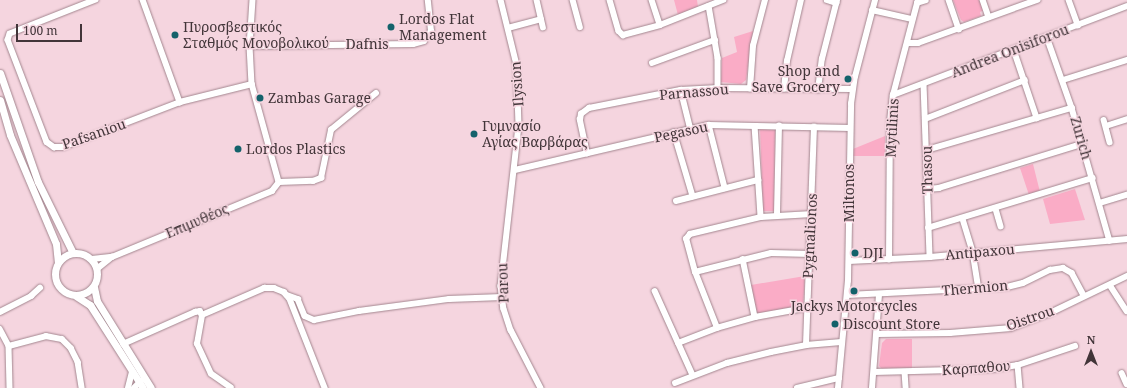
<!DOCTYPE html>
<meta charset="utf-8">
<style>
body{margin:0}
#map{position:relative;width:1127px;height:388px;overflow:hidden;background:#f5d5df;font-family:"Noto Serif",serif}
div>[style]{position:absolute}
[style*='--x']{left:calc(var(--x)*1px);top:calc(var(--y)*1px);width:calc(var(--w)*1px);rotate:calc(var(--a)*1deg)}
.green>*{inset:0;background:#faacc6}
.roads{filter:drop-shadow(0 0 1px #a3868f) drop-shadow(0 0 1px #a3868f)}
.minor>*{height:5.5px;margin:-2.75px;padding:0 2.75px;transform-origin:2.75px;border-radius:2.75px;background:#fff}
.major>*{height:7px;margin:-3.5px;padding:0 3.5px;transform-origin:3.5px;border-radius:3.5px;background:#fff}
.major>.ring{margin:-3.5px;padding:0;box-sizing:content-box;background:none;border:7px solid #fff;border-radius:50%}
.dots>*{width:11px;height:11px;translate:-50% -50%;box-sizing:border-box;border:2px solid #f5d5df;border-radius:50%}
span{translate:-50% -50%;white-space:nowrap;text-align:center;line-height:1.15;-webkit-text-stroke:3px #f5d5df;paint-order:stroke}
.poi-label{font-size:14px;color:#423539}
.left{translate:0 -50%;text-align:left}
.right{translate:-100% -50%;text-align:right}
.street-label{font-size:14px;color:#423539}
.north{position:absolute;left:1071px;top:332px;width:40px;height:40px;-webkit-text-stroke:3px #f5d5df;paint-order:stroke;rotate:0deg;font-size:11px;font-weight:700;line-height:16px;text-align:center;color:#423539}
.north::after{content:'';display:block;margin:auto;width:14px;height:18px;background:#423539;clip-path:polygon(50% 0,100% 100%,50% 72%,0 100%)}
.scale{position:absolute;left:16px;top:24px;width:66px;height:18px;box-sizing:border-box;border:2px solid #423539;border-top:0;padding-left:5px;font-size:12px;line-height:14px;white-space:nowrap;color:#423539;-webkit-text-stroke:3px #f5d5df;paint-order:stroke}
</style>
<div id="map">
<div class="green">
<div style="clip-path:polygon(674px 0,697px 0,698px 7px,678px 15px)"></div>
<div style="clip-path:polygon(953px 0,980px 0,984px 10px,980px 12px,981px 16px,964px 22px,961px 20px)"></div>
<div style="clip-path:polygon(753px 31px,746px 80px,741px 84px,721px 82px,722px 58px,737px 52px,734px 37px)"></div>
<div style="clip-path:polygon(760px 128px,775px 130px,774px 211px,763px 211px)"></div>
<div style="clip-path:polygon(885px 136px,885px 156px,853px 156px,853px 149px)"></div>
<div style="clip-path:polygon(1033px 164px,1040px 192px,1029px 195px,1020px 168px)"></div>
<div style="clip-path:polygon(1075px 189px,1085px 220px,1050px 224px,1043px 199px)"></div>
<div style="clip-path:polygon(805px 276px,803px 305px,757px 314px,751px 285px)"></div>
<div style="clip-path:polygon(886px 339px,912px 339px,912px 370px,883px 370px,879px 366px,882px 343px)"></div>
</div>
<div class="roads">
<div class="minor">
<div style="--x:96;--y:0;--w:92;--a:158.4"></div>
<div style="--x:10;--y:34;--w:6;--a:108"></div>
<div style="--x:8;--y:40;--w:109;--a:69.1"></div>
<div style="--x:47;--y:142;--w:9;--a:36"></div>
<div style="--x:54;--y:147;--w:9;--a:0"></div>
<div style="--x:63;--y:147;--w:125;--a:-21"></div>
<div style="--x:180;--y:102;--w:74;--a:-14"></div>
<div style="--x:143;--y:0;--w:109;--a:70.1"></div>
<div style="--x:253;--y:0;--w:46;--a:93.7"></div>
<div style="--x:250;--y:46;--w:38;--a:87"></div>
<div style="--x:252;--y:84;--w:102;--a:74.6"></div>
<div style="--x:501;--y:0;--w:67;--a:76.2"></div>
<div style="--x:517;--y:65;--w:61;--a:88.1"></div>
<div style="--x:519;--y:126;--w:161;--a:96.4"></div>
<div style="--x:501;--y:286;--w:23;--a:83"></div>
<div style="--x:504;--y:309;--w:22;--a:72"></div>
<div style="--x:511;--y:330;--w:65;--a:62.7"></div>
<div style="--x:537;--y:0;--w:28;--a:77"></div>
<div style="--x:573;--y:0;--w:28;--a:75"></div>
<div style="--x:610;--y:0;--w:32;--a:74"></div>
<div style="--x:619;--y:31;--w:6;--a:45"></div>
<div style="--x:623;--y:35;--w:38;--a:-15"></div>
<div style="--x:660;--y:25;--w:68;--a:-21.6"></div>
<div style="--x:652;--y:0;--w:26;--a:72"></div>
<div style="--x:827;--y:0;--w:10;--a:17"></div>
<div style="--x:949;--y:0;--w:31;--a:71"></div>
<div style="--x:983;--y:0;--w:18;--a:71"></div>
<div style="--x:1069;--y:0;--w:27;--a:70"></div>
<div style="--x:917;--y:3;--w:9;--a:-18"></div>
<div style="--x:709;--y:6;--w:53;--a:80.2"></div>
<div style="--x:718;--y:58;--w:30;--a:90"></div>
<div style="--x:872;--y:10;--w:41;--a:12.7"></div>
<div style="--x:508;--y:28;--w:34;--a:-15"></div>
<div style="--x:1047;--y:37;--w:75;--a:70.6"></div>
<div style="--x:1072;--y:108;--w:138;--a:74.1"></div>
<div style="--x:907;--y:43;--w:11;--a:0"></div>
<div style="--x:918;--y:43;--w:127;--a:-19.9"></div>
<div style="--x:250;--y:46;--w:163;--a:-0.7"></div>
<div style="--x:413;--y:44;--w:11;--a:-15"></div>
<div style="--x:424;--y:41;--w:12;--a:-55"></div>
<div style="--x:431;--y:31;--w:31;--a:-96"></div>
<div style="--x:1014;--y:50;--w:72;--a:71.3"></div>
<div style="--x:652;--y:63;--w:67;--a:-20.1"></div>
<div style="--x:1063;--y:80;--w:67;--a:-17.4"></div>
<div style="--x:924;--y:84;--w:173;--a:88"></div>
<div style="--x:750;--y:89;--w:43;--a:-86"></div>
<div style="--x:753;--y:46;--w:48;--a:-75.4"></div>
<div style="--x:784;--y:89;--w:28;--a:-84"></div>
<div style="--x:787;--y:61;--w:63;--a:-77.1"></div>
<div style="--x:681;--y:90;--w:38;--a:76"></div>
<div style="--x:818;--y:90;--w:31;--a:-83"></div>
<div style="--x:822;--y:59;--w:61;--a:-75.7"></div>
<div style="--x:893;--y:95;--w:250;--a:-20.8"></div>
<div style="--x:925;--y:119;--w:107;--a:-21.3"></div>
<div style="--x:1104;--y:120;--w:23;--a:75"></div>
<div style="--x:709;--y:125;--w:65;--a:75.7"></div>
<div style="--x:755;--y:126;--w:91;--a:86.2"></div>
<div style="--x:1106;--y:126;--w:22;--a:-18"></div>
<div style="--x:674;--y:132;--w:67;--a:73.5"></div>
<div style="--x:927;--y:150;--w:151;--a:-16.2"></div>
<div style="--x:587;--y:154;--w:35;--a:-102"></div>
<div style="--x:580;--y:120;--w:6;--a:-81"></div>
<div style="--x:581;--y:114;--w:10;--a:-37"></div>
<div style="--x:589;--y:108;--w:94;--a:-11.1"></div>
<div style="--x:681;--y:90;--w:37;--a:-3"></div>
<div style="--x:718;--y:88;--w:134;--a:0.4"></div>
<div style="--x:515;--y:170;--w:199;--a:-13.1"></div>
<div style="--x:709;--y:125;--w:141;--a:1.2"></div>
<div style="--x:279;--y:182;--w:34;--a:-2"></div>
<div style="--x:313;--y:181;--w:9;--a:-21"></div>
<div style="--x:321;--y:178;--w:49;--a:-78.2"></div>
<div style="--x:331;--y:130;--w:58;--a:-39.4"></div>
<div style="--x:927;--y:189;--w:12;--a:-5"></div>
<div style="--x:939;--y:188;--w:150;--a:-17.1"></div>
<div style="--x:676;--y:201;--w:85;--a:-14.4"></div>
<div style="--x:1100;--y:203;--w:28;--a:-17"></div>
<div style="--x:996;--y:209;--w:18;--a:74"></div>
<div style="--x:777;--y:214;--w:88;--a:-88.7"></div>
<div style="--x:963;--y:219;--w:34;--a:73"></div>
<div style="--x:973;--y:252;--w:37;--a:81"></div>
<div style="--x:928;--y:228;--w:172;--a:-16.9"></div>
<div style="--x:92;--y:259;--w:20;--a:-6"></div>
<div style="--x:743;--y:259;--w:59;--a:78.3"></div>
<div style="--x:889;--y:260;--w:138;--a:-89.6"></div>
<div style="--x:890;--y:122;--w:27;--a:-84"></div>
<div style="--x:893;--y:95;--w:98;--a:-75.3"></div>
<div style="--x:849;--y:261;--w:81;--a:-2.8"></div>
<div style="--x:930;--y:257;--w:198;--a:-5.2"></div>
<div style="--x:97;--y:269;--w:19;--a:-39"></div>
<div style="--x:112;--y:257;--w:173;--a:-22.4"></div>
<div style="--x:272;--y:191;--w:11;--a:-52"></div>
<div style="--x:695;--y:272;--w:78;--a:-14"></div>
<div style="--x:771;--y:253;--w:40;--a:1.4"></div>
<div style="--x:1110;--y:285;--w:31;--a:57"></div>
<div style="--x:655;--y:291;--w:92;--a:65.7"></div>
<div style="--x:287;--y:295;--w:12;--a:20"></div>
<div style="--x:298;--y:299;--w:18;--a:68"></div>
<div style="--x:305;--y:316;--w:10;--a:24"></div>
<div style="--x:314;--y:320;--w:46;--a:-11.3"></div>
<div style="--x:359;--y:311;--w:91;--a:-7.6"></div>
<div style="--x:449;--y:299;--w:53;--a:-2.2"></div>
<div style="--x:847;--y:295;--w:160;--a:-2.9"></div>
<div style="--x:1007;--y:287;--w:16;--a:-14"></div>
<div style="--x:1023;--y:283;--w:30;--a:-26"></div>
<div style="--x:1050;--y:270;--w:13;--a:-9"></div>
<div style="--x:1063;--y:268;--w:10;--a:29"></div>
<div style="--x:1072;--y:273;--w:26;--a:62"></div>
<div style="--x:0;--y:312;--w:35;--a:-27"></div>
<div style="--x:31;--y:296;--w:12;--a:-42"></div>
<div style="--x:717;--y:328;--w:60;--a:-111.4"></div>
<div style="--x:695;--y:272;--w:34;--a:-105"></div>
<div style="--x:686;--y:239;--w:6;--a:-51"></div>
<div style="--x:690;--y:234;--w:73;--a:-13.5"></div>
<div style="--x:761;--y:217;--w:51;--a:-3.4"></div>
<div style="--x:0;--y:329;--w:19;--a:62"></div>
<div style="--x:9;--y:346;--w:42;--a:88.6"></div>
<div style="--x:878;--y:334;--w:72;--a:-0.8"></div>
<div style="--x:950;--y:333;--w:61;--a:-4.7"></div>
<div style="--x:1011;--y:328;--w:40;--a:-21"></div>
<div style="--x:1048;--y:314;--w:88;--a:-25.7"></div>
<div style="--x:678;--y:343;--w:42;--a:-21"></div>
<div style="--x:717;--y:328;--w:40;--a:-16"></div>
<div style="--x:755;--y:317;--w:51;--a:-10.2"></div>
<div style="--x:123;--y:344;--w:79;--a:-24"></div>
<div style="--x:195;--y:312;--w:5;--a:-11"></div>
<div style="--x:200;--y:311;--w:4;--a:63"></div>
<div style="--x:806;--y:345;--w:218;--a:-87.9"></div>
<div style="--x:9;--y:346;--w:38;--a:-15"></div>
<div style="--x:46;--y:336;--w:16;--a:11"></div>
<div style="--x:62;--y:339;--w:13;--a:45"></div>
<div style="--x:71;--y:348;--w:16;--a:63"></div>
<div style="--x:78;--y:362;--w:26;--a:81"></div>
<div style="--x:1018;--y:365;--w:23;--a:85"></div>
<div style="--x:874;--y:372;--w:119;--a:-1.4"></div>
<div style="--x:993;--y:369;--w:25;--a:-9"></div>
<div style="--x:1018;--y:365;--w:60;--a:-18.4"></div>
<div style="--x:905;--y:372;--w:16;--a:86"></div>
<div style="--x:1122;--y:373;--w:12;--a:66"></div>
<div style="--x:675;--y:383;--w:56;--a:-21"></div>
<div style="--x:727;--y:363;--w:45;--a:-14"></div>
<div style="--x:771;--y:352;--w:36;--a:-11"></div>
<div style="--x:806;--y:345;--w:35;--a:-5"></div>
<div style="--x:128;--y:388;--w:16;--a:-76"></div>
<div style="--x:134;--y:388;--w:10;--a:-45"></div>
<div style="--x:231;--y:388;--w:24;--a:-145"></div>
<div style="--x:211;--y:374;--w:33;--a:-115"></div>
<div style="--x:197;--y:344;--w:29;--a:-80"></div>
<div style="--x:202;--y:315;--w:68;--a:-23.5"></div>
<div style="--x:264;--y:288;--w:10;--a:0"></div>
<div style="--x:274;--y:288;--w:11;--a:22"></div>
<div style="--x:284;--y:292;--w:9;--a:49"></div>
<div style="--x:290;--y:299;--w:96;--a:68.5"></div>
<div style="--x:797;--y:388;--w:43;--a:-13.4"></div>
<div style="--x:838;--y:388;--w:107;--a:-84.7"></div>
<div style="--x:848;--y:281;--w:177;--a:-89"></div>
<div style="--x:851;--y:104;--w:27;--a:-82"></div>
<div style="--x:855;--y:77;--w:80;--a:-75.4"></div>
<div style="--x:872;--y:388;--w:93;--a:-85.7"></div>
</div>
<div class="major">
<div style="--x:0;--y:73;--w:115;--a:70.8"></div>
<div style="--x:38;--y:182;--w:79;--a:63.8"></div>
<div style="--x:0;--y:100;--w:36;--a:74"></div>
<div style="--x:10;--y:135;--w:118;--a:67.1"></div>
<div style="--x:56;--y:244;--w:18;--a:84"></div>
<div class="ring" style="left:55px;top:253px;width:35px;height:35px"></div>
<div style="--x:94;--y:287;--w:14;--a:78"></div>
<div style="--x:97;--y:301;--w:102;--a:58.2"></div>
<div style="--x:76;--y:296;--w:17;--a:33"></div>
<div style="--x:90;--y:305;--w:98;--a:57.4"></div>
</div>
</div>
<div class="dots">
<div style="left:391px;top:27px;background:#14626b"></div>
<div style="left:175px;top:35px;background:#14626b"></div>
<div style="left:848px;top:79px;background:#14626b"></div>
<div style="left:260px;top:98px;background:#14626b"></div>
<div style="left:474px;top:134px;background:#14626b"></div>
<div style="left:238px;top:149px;background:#14626b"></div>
<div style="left:855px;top:253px;background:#14626b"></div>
<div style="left:854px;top:291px;background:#14626b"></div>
<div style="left:835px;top:324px;background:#14626b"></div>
</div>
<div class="poi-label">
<span class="left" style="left:399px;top:27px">Lordos Flat<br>Management</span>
<span class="left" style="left:183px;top:35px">Πυροσβεστικός<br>Σταθμός Μονοβολικού</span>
<span class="right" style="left:840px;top:79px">Shop and<br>Save Grocery</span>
<span class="left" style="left:268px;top:98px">Zambas Garage</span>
<span class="left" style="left:482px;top:134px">Γυμνασίο<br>Αγίας Βαρβάρας</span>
<span class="left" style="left:246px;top:149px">Lordos Plastics</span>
<span class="left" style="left:863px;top:253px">DJI</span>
<span style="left:854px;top:306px">Jackys Motorcycles</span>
<span class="left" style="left:843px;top:324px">Discount Store</span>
</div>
<div class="street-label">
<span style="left:367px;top:44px">Dafnis</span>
<span style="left:1010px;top:51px;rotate:-21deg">Andrea Onisiforou</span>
<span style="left:517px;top:84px;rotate:-94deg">Ilysion</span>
<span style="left:694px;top:92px;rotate:-5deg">Parnassou</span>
<span style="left:892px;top:128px;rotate:-87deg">Mytilinis</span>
<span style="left:681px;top:132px;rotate:-12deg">Pegasou</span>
<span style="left:94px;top:134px;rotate:-19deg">Pafsaniou</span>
<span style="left:1081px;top:138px;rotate:74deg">Zurich</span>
<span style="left:927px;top:170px;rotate:-91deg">Thasou</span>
<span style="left:849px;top:193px;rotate:-90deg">Miltonos</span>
<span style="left:197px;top:221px;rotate:-23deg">Επιμυθέος</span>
<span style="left:810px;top:236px;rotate:-87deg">Pygmalionos</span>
<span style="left:980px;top:252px;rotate:-5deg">Antipaxou</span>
<span style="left:503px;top:283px;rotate:-92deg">Parou</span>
<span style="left:975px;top:288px;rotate:-5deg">Thermion</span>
<span style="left:1030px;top:318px;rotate:-19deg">Oistrou</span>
<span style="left:976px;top:368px;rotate:-4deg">Καρπαθου</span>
</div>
<div class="north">N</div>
<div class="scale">100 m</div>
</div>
